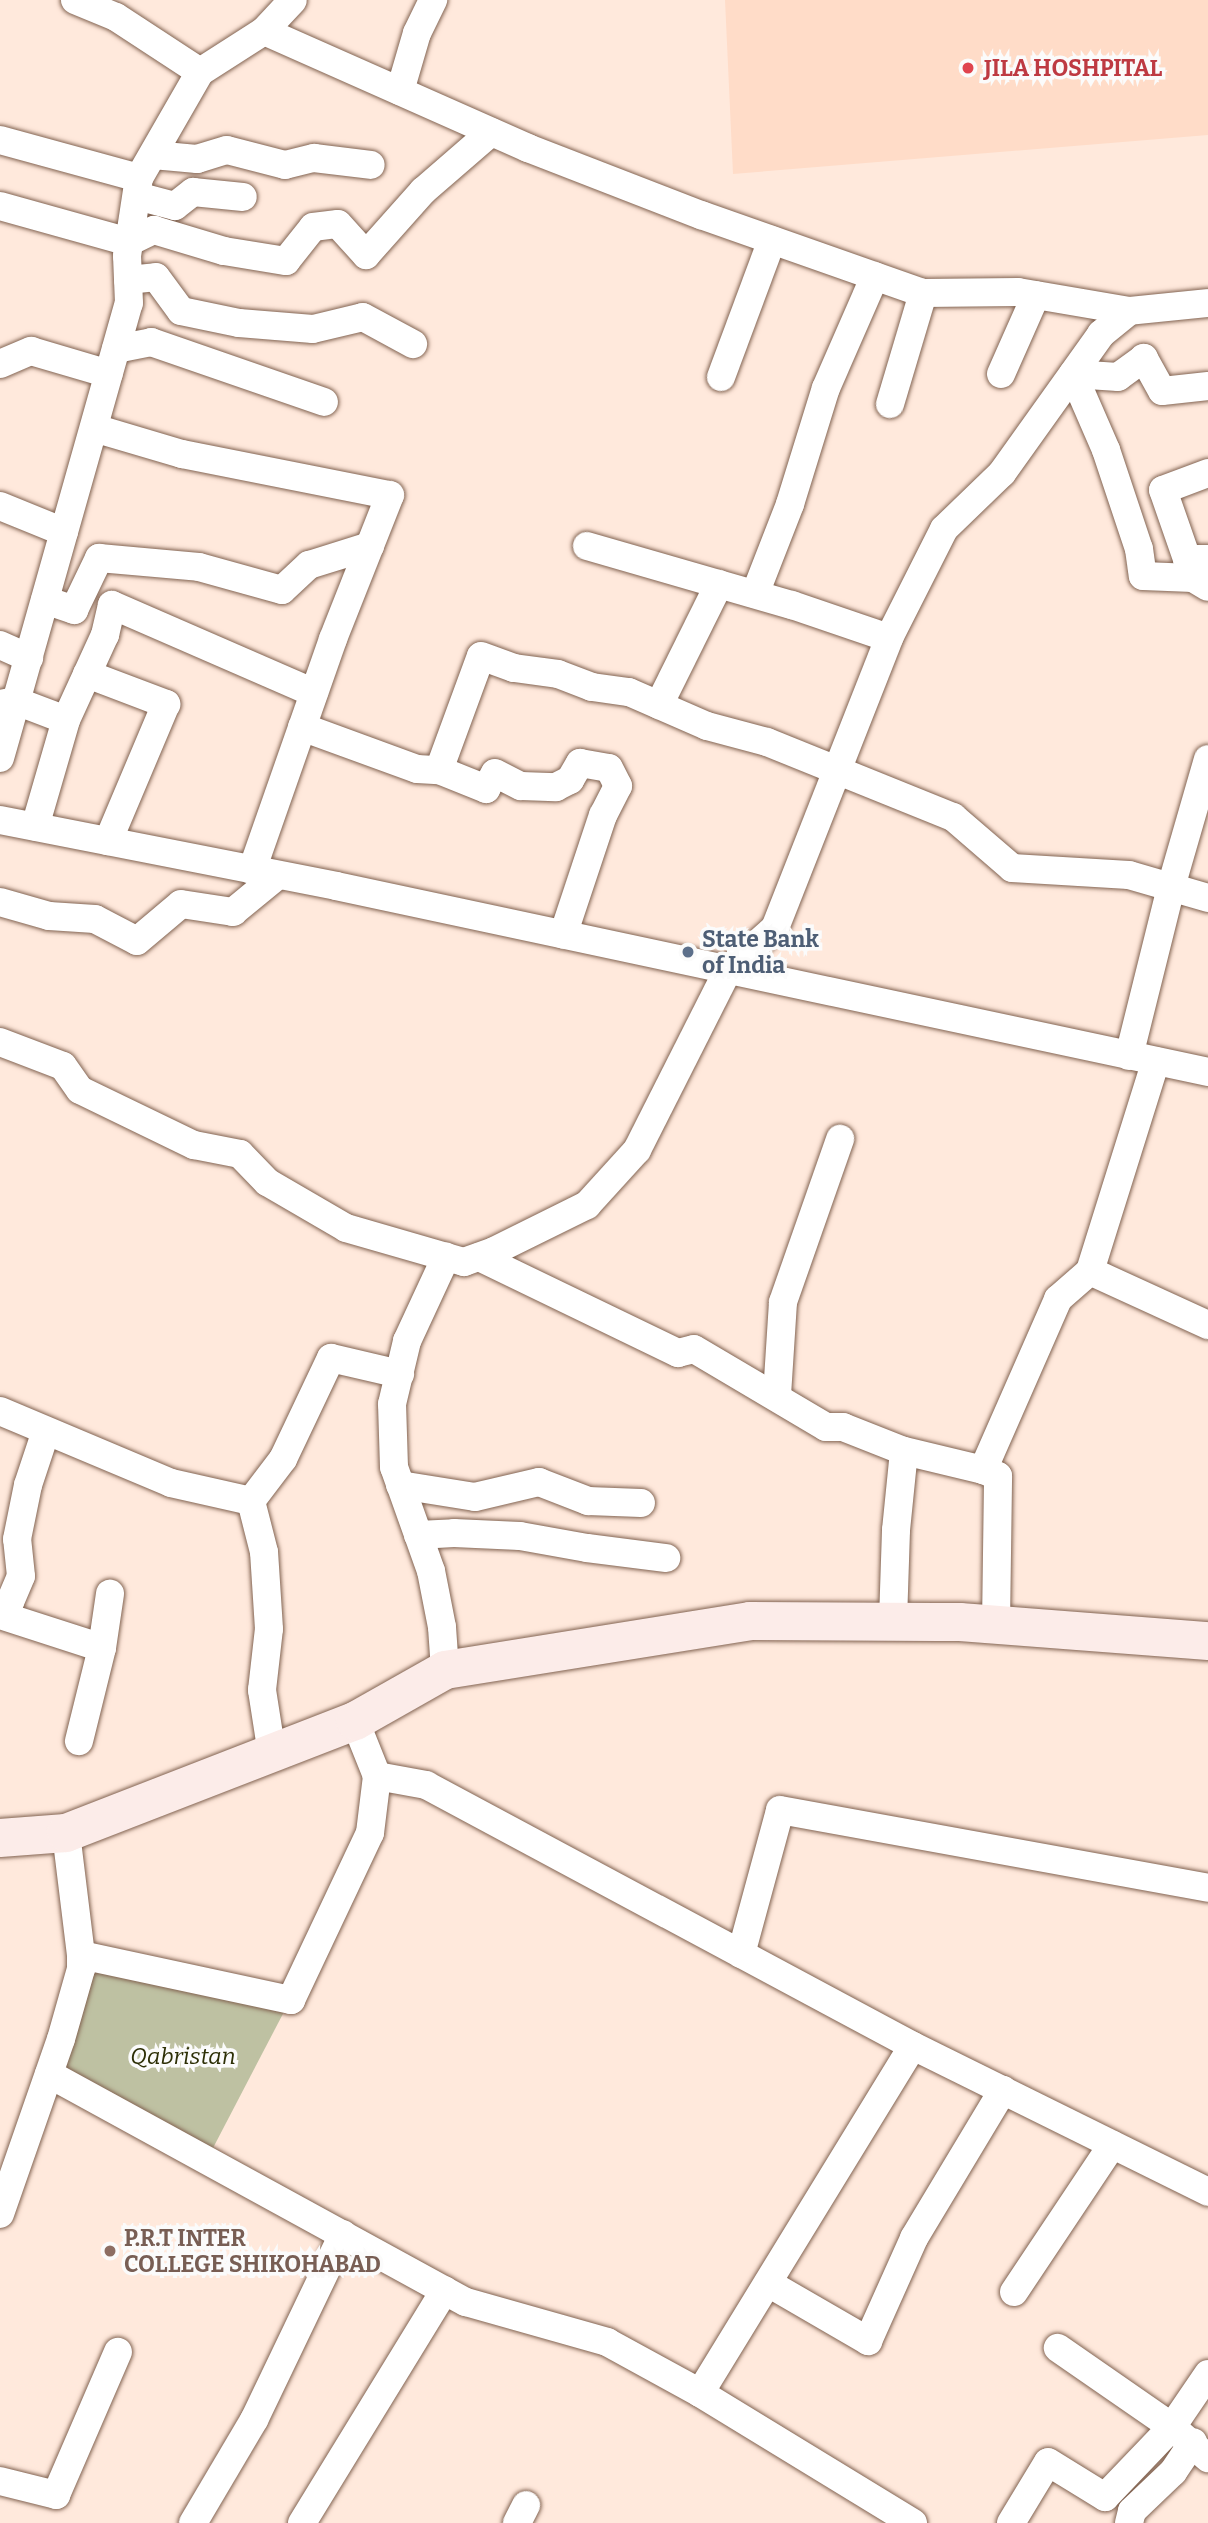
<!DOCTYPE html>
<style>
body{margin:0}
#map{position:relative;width:1208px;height:2523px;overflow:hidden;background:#ffe9dc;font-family:Bitter,serif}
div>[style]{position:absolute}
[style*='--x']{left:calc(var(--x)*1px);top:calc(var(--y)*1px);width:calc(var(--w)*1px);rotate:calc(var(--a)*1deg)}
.built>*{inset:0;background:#ffdcc8}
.green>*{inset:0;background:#bec1a2}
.roads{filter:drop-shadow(0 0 2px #826351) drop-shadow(0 0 2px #826351)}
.minor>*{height:28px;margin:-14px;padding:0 14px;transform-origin:14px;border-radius:14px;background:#fff}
.secondary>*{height:38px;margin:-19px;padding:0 19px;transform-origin:19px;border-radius:19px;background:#fcece9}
.dots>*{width:19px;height:19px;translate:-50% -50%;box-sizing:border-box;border:4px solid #fbfbfb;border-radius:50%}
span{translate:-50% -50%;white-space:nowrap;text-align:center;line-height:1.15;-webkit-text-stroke:7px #fbfbfb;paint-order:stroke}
.health-label{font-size:23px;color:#be3a42;font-weight:700}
.left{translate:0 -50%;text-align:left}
.service-label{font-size:23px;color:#4e5e75;font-weight:700}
.park-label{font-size:23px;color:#2d2f06;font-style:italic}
.education-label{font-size:23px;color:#785e54;font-weight:700}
</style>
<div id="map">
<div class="built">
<div style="clip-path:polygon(725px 0,1208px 0,1208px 135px,733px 174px)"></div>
</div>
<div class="green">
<div style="clip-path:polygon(85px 1965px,286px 2008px,213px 2148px,59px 2068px)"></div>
</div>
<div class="roads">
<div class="minor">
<div style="--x:75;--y:0;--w:44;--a:22.5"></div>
<div style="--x:116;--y:17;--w:100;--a:33.2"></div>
<div style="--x:264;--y:31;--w:289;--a:23.9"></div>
<div style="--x:528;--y:148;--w:186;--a:21.2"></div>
<div style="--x:701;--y:215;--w:235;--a:19.4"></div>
<div style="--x:923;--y:293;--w:95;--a:-0.6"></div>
<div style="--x:1018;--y:292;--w:113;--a:9.7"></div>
<div style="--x:400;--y:91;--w:60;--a:-73.7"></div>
<div style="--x:417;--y:33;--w:37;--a:-64"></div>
<div style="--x:0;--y:140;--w:144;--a:15.3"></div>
<div style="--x:153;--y:155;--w:44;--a:5.2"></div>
<div style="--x:197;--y:159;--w:31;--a:-17"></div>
<div style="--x:227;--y:150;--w:60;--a:14.5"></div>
<div style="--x:285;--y:165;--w:30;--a:-14"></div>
<div style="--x:314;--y:158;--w:57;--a:7"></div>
<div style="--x:137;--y:196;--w:39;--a:15"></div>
<div style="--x:175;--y:206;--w:23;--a:-38"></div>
<div style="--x:193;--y:192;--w:50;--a:5.7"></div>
<div style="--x:0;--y:206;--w:134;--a:15.6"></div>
<div style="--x:129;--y:242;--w:28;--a:-26"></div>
<div style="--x:154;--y:230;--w:73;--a:16.7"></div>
<div style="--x:224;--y:251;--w:63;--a:9.2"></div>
<div style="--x:286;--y:261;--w:43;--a:-51.5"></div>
<div style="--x:313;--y:227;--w:25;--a:-7"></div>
<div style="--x:338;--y:224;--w:42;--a:47.9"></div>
<div style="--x:366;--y:255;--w:86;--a:-48.3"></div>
<div style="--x:423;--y:191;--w:90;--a:-40.9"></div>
<div style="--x:128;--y:280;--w:28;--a:-6"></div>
<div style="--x:156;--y:277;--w:42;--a:53.7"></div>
<div style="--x:181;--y:311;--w:59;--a:11.7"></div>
<div style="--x:239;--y:323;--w:74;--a:4.6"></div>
<div style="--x:313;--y:329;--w:51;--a:-13.5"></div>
<div style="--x:363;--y:317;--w:57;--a:28.4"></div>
<div style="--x:116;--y:349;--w:36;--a:-11"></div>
<div style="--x:151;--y:342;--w:183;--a:19.1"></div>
<div style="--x:0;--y:364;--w:34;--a:-23"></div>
<div style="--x:31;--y:351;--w:81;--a:16.4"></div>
<div style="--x:1001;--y:374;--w:86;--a:-66.1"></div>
<div style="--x:721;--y:377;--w:146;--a:-69.6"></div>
<div style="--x:1208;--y:386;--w:46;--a:173.8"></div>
<div style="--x:1162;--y:391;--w:38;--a:-119"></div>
<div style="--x:1144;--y:358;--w:32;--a:144"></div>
<div style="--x:1118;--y:377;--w:45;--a:-176.2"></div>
<div style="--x:1073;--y:374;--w:83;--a:66.5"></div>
<div style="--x:1106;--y:450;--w:104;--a:71.6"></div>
<div style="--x:1139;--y:549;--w:27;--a:82"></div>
<div style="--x:1143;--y:576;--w:50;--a:2.3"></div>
<div style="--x:1193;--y:578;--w:17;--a:31"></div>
<div style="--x:890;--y:404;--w:116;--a:-73.4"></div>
<div style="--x:94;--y:428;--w:92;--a:16.5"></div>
<div style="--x:182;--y:454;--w:212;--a:11.2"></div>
<div style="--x:390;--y:495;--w:155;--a:111.6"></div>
<div style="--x:333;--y:639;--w:245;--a:109.3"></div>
<div style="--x:1208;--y:473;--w:48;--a:159.3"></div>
<div style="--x:1163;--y:490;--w:73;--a:70.8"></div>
<div style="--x:1187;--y:559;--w:21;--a:0"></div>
<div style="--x:0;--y:506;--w:69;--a:22.1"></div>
<div style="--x:587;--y:546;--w:213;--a:16.1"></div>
<div style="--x:792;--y:605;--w:102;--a:18.8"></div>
<div style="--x:755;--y:594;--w:97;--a:-68.7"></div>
<div style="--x:790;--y:504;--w:121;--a:-72.8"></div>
<div style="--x:826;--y:388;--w:122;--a:-66.4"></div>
<div style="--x:45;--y:600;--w:31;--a:19"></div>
<div style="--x:74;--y:610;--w:58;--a:-64.3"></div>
<div style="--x:99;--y:558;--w:100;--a:5.1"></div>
<div style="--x:199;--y:567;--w:86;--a:15.5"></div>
<div style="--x:282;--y:590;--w:37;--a:-43"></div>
<div style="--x:309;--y:565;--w:64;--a:-17.3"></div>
<div style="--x:0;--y:645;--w:32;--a:24"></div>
<div style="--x:87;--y:674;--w:85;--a:20.8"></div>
<div style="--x:166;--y:704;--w:149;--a:112.9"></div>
<div style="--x:0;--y:704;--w:16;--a:-11"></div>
<div style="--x:16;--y:701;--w:53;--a:20.8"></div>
<div style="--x:66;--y:720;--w:111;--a:106.2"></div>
<div style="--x:659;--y:705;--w:135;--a:-63.6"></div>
<div style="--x:66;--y:720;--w:94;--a:-65.4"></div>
<div style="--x:105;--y:635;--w:31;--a:-77"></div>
<div style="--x:112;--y:605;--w:220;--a:23.5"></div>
<div style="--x:302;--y:727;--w:122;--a:20.1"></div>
<div style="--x:417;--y:769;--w:22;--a:3"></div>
<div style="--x:439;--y:770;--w:51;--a:22"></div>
<div style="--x:486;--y:789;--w:18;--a:-61"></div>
<div style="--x:495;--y:773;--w:29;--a:27"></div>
<div style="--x:521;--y:786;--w:35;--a:2"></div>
<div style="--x:556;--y:787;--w:16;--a:-27"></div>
<div style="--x:570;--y:780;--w:20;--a:-60"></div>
<div style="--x:580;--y:763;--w:29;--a:10"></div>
<div style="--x:609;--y:768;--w:20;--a:63"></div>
<div style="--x:618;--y:786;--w:33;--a:117"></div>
<div style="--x:603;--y:815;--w:126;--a:108.4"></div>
<div style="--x:0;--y:758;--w:473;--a:-74.2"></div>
<div style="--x:129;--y:303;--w:47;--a:-92.4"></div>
<div style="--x:127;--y:256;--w:79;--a:-81.3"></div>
<div style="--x:139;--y:178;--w:122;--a:-60.1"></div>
<div style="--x:200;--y:72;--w:76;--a:-32.6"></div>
<div style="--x:264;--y:31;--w:42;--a:-46.9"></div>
<div style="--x:439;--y:770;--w:121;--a:-69.8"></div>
<div style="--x:481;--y:656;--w:35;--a:20"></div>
<div style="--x:514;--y:668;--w:44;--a:7.8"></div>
<div style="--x:558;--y:674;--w:36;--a:21"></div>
<div style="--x:592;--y:687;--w:37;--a:8"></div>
<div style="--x:629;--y:692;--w:85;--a:23.6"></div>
<div style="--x:707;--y:726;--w:62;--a:14.9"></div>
<div style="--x:767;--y:742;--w:201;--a:22"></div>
<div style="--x:953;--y:817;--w:78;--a:40.8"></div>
<div style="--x:1012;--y:868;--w:117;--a:3.4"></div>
<div style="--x:1129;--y:875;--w:82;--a:16.2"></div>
<div style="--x:0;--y:820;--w:342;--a:11.1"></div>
<div style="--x:336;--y:886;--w:892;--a:12.04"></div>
<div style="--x:0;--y:902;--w:51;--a:15.9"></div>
<div style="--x:49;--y:916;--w:46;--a:3.7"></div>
<div style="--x:95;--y:919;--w:47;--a:27.6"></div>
<div style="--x:137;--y:941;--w:57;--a:-40.1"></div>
<div style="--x:181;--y:904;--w:53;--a:8.7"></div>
<div style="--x:233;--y:912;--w:58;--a:-39.4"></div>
<div style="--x:0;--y:1042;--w:67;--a:20.9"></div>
<div style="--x:63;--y:1066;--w:29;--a:55"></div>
<div style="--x:80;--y:1090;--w:127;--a:25.8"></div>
<div style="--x:194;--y:1145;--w:47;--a:11.1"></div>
<div style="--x:240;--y:1154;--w:39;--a:46"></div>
<div style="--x:267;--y:1182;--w:91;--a:30.2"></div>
<div style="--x:346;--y:1228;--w:123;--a:16.1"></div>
<div style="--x:464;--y:1262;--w:32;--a:-20"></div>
<div style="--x:494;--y:1251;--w:104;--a:-26.3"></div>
<div style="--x:587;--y:1205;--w:74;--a:-47.7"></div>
<div style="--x:637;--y:1150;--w:202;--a:-63.2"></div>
<div style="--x:728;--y:970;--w:63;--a:-41.8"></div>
<div style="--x:775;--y:928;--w:312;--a:-68.5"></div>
<div style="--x:889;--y:638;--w:122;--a:-63.2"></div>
<div style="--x:944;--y:529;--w:81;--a:-44"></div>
<div style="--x:1002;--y:473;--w:171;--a:-54.5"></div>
<div style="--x:1101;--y:334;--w:36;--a:-39"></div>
<div style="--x:1129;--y:311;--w:79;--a:-5.8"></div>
<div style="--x:1129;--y:1056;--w:174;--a:-76"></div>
<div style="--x:1171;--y:887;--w:133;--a:-73.9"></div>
<div style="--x:479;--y:1257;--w:221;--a:25.8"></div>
<div style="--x:678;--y:1353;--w:16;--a:-14"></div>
<div style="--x:694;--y:1349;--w:153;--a:30.6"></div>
<div style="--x:826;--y:1427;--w:17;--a:0"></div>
<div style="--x:843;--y:1427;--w:66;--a:21.5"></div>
<div style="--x:1090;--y:1271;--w:130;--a:24.6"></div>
<div style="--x:777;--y:1395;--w:93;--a:-86.3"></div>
<div style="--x:783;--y:1302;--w:173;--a:-70.7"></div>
<div style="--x:0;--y:1411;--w:186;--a:22.8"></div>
<div style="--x:171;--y:1483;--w:82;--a:12.7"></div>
<div style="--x:400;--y:1485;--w:76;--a:9.1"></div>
<div style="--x:475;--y:1497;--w:66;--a:-13.2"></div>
<div style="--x:539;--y:1482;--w:53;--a:21.2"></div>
<div style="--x:588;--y:1501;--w:53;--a:2.2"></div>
<div style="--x:418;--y:1535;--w:36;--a:-3"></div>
<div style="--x:454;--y:1533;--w:66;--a:2.6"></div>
<div style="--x:520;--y:1536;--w:68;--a:10.2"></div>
<div style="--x:587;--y:1548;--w:80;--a:7.2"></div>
<div style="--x:0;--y:1613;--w:15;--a:-48"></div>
<div style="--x:10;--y:1602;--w:28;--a:-67"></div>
<div style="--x:21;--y:1576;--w:37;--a:-96"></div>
<div style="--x:17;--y:1539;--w:55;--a:-78.5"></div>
<div style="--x:28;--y:1485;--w:57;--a:-71.6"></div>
<div style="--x:0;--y:1615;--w:107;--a:17.9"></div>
<div style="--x:102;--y:1648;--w:96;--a:103.9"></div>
<div style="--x:893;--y:1621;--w:91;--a:-88.1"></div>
<div style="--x:896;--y:1530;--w:79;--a:-84.2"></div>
<div style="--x:904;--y:1451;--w:81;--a:13.5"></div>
<div style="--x:996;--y:1625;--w:149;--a:-89.2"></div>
<div style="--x:998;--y:1476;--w:16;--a:-158"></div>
<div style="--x:983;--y:1470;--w:187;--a:-66.3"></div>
<div style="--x:1058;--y:1299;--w:43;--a:-41.2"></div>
<div style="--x:1090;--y:1271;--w:220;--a:-72.6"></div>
<div style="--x:102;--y:1648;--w:55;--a:-81.6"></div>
<div style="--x:445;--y:1670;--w:43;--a:-94"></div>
<div style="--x:442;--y:1627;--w:57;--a:-101.1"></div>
<div style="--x:431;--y:1571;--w:110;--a:-109.6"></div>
<div style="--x:394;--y:1467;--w:63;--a:-91.8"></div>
<div style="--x:392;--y:1404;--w:65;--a:-76.6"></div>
<div style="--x:407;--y:1341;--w:93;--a:-65.1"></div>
<div style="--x:272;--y:1754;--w:65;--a:-98.9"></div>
<div style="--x:262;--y:1690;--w:61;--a:-83.5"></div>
<div style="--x:269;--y:1629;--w:77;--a:-93.7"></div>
<div style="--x:264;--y:1552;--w:53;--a:-104.3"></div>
<div style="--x:251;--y:1501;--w:53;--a:-52.7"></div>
<div style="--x:283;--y:1459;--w:112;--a:-64.6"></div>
<div style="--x:331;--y:1358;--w:71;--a:13.1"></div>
<div style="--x:377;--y:1776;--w:50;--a:10.4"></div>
<div style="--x:426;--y:1785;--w:553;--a:28.19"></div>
<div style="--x:913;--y:2046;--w:329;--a:26.3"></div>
<div style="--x:66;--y:1833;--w:123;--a:83"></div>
<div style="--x:741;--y:1954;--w:149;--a:-74.8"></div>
<div style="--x:780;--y:1810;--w:435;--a:10.3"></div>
<div style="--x:49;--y:2074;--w:475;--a:28.7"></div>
<div style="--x:466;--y:2302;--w:147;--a:15.8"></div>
<div style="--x:607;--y:2342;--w:106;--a:28.7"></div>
<div style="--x:0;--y:2214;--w:185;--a:-70.8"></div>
<div style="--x:61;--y:2039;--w:73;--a:-74.1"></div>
<div style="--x:81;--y:1969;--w:14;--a:-90"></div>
<div style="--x:81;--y:1955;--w:215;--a:12.1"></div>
<div style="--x:291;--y:2000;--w:185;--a:-64.7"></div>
<div style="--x:370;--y:1833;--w:57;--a:-83"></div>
<div style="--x:377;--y:1776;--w:59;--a:-111.8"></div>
<div style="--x:768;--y:2283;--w:116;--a:30.1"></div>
<div style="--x:868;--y:2341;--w:113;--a:-65.9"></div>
<div style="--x:914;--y:2238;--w:173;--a:-59"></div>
<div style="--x:1014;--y:2292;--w:177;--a:-56.3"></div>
<div style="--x:1208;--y:2374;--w:64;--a:124.2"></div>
<div style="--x:1172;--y:2427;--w:48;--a:40.7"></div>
<div style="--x:0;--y:2481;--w:58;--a:14"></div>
<div style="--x:56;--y:2495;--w:156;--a:-66.6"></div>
<div style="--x:193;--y:2523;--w:120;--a:-59.4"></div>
<div style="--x:254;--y:2420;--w:206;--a:-64.4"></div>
<div style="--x:302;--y:2523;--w:273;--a:-58.5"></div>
<div style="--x:517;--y:2523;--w:20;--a:-63"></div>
<div style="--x:913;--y:2523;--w:250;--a:-148.6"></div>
<div style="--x:700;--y:2393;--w:407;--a:-58.5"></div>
<div style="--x:1011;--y:2523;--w:71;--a:-58.8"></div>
<div style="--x:1048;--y:2462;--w:67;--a:31.6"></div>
<div style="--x:1105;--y:2497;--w:97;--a:-46.3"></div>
<div style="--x:1172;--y:2427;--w:139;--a:-145.3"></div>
<div style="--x:1129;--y:2523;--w:12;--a:-76"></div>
<div style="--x:1132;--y:2511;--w:57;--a:-43.6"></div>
<div style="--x:1173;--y:2472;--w:36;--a:-56"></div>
</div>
<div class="secondary">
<div style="--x:0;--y:1838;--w:66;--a:-4.3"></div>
<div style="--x:66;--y:1833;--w:310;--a:-21.2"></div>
<div style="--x:355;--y:1721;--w:103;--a:-29.5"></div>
<div style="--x:445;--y:1670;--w:309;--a:-9.1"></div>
<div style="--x:750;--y:1621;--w:210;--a:0.3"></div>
<div style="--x:960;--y:1622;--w:249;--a:4.4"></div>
</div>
</div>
<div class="dots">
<div style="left:968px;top:68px;background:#e0444e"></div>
<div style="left:688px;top:952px;background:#5c6f8a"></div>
<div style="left:110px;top:2251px;background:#8d6e63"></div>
</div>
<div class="health-label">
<span class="left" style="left:984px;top:68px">JILA HOSHPITAL</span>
</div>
<div class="service-label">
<span class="left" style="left:702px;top:952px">State Bank<br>of India</span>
</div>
<div class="park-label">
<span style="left:183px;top:2056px">Qabristan</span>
</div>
<div class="education-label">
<span class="left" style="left:124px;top:2251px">P.R.T INTER<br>COLLEGE SHIKOHABAD</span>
</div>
</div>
